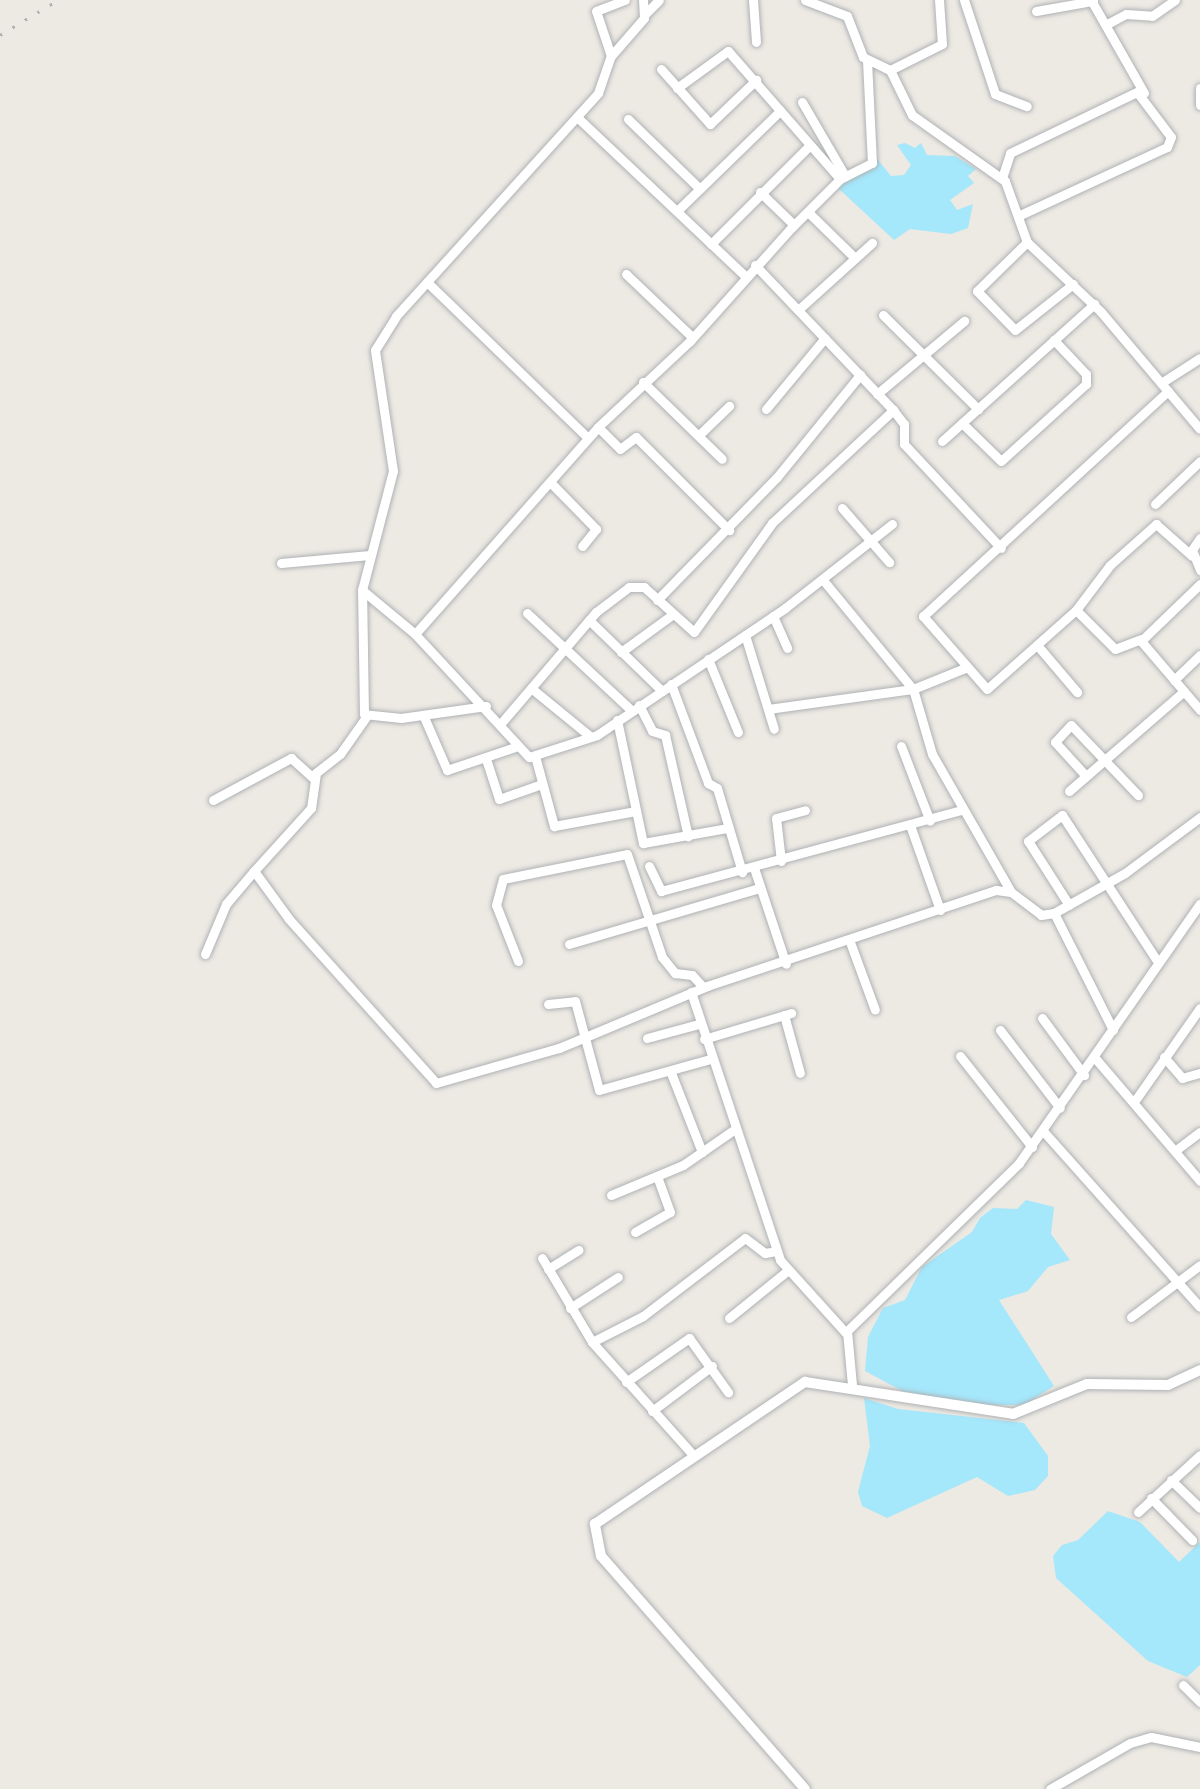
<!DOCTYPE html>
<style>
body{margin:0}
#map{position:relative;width:1200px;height:1789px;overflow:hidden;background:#ede9e3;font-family:"PT Sans Narrow",sans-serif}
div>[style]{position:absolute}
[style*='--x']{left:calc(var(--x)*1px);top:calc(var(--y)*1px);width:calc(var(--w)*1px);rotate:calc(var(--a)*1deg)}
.water>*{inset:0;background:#a5e7fb}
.roads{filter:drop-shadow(0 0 2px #aeb2b5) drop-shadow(0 0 2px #aeb2b5)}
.minor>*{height:9px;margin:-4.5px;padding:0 4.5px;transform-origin:4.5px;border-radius:4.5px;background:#fff}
.tertiary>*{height:10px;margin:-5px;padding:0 5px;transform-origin:5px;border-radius:5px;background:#fff}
.rail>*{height:2.5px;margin-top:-1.25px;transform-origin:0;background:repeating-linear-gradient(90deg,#b0b1b1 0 2.5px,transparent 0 14.5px)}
span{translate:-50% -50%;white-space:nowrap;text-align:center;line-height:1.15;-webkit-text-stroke:10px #fff;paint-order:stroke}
</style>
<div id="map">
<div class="water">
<div style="clip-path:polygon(905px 143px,915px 148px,921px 143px,927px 155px,955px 156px,976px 169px,968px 176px,974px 183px,950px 200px,957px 210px,973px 204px,968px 228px,951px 234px,910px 229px,894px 240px,839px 189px,836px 182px,867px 163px,870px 150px,891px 176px,904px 175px,911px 165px,897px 145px)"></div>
<div style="clip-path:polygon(1026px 1200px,1054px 1207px,1051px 1234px,1070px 1260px,1048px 1267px,1028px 1291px,999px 1300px,1054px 1386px,1024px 1405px,990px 1405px,908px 1394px,865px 1371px,868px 1337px,883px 1308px,905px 1300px,922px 1267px,972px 1232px,980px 1218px,993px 1208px,1017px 1209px)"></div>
<div style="clip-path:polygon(864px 1398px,898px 1409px,1024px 1423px,1048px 1456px,1048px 1476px,1035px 1490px,1008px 1496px,977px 1477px,887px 1518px,862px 1506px,858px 1492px,870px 1446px)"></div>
<div style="clip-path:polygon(1108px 1511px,1140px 1522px,1179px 1562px,1200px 1542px,1200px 1665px,1187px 1677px,1148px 1661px,1056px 1578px,1053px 1556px,1062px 1545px,1078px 1540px)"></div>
</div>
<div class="roads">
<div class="minor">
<div style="--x:753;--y:0;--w:42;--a:85.9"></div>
<div style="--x:805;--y:0;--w:45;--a:20.9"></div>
<div style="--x:847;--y:16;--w:44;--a:68.7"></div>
<div style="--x:863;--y:57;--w:30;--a:26"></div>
<div style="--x:939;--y:0;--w:44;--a:86.1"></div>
<div style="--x:942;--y:44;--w:58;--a:153.4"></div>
<div style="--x:890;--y:70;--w:50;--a:63.9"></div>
<div style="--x:912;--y:115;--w:114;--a:35.4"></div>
<div style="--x:1005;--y:181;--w:65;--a:70.2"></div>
<div style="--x:1027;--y:242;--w:102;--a:43.4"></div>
<div style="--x:1101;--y:312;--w:153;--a:49.8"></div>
<div style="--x:964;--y:0;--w:99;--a:71.7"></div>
<div style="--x:995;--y:94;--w:34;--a:21"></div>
<div style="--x:1091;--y:0;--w:107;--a:60.3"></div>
<div style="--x:1036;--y:11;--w:58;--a:-10"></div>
<div style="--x:646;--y:13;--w:18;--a:-45"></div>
<div style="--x:1107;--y:24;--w:21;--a:-28"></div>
<div style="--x:1126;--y:14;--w:26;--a:4"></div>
<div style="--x:1152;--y:16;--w:28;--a:-35"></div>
<div style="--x:611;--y:56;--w:47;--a:-108.4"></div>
<div style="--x:596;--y:11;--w:31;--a:-21"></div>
<div style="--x:661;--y:69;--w:74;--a:48.3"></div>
<div style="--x:710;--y:124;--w:64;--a:-43.7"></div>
<div style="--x:677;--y:88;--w:63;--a:-36"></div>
<div style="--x:728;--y:51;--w:170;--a:48.8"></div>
<div style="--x:1200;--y:88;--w:17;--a:90"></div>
<div style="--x:802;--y:102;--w:86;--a:59.8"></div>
<div style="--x:578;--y:118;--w:230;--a:43.4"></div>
<div style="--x:628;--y:119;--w:100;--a:44.2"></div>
<div style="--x:1002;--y:178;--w:26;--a:-72"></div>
<div style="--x:1010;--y:153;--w:141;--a:-25.7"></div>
<div style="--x:1137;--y:92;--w:56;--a:52.9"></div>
<div style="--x:1171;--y:137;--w:11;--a:112"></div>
<div style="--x:1167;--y:147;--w:164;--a:155.2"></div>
<div style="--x:760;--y:192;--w:47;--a:44.1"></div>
<div style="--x:677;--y:211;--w:144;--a:-44.2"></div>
<div style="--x:808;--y:212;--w:66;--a:44.4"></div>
<div style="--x:1027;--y:242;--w:70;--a:135.6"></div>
<div style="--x:977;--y:291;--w:54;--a:45.7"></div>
<div style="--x:1015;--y:330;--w:74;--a:-38.4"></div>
<div style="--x:711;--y:244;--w:139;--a:-45"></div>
<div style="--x:755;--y:265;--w:200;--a:46.4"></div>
<div style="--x:893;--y:410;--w:18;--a:52"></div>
<div style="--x:904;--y:424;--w:20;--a:90"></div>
<div style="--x:904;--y:444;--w:142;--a:47"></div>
<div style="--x:626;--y:274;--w:91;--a:43.7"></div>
<div style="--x:427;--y:282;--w:224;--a:44.1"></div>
<div style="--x:798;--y:310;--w:100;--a:-42.2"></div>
<div style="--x:883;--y:315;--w:134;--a:44.7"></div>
<div style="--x:643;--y:382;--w:110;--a:44.3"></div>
<div style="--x:1161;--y:383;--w:46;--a:-32.7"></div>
<div style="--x:1168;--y:391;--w:333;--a:137.4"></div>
<div style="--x:923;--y:616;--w:97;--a:48.8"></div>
<div style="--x:987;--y:689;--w:119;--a:-41.6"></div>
<div style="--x:1076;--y:610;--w:56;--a:-52.9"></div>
<div style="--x:1110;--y:565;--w:62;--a:-41.7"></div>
<div style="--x:1156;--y:524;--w:48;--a:41.6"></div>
<div style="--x:877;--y:394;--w:114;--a:-40"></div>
<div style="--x:766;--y:409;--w:92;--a:-50.3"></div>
<div style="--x:962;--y:423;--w:54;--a:44.3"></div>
<div style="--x:1001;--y:461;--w:115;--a:-42.2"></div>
<div style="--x:1086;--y:384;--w:10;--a:-90"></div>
<div style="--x:1086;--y:374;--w:47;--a:-133.3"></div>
<div style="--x:598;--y:427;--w:31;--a:45"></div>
<div style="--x:620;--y:449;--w:20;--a:-37"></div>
<div style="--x:636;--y:437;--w:132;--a:45"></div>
<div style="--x:699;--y:435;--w:42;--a:-44"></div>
<div style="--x:942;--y:441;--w:205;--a:-42"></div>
<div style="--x:550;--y:482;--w:66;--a:45.6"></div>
<div style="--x:596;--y:529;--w:22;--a:129"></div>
<div style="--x:1155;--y:504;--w:62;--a:-43.7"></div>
<div style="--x:842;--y:508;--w:72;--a:49"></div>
<div style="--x:1200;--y:538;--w:14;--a:124"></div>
<div style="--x:1192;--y:550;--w:22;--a:68"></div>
<div style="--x:281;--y:563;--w:89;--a:-5.1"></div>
<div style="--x:823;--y:580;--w:141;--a:50.5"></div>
<div style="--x:913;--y:689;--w:68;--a:73.7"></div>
<div style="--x:932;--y:754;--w:159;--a:60.2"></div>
<div style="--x:1200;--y:584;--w:82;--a:136"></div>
<div style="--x:1141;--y:641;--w:91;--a:49.5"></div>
<div style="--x:362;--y:590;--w:69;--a:39.7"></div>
<div style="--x:415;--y:634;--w:168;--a:47.2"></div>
<div style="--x:529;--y:757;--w:71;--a:-17.9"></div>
<div style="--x:597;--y:735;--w:227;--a:-34"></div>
<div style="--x:785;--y:608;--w:136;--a:-38.1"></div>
<div style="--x:657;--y:600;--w:172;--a:-45.7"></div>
<div style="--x:777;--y:477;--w:132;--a:-50.9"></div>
<div style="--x:1076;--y:610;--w:55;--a:45"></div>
<div style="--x:1115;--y:649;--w:28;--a:-21"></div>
<div style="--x:527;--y:613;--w:142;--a:43"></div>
<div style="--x:773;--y:616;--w:35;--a:66"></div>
<div style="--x:589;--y:620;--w:102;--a:44.2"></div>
<div style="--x:415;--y:634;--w:276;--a:-48.5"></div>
<div style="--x:598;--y:427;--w:126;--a:-43.1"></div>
<div style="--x:690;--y:341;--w:152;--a:-48.2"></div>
<div style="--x:791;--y:228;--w:69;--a:-45"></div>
<div style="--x:840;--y:179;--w:36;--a:-27"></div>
<div style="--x:872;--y:163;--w:102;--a:-92.8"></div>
<div style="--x:745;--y:635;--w:98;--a:72.9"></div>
<div style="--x:1037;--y:645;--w:62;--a:49.6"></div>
<div style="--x:621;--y:652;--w:63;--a:-36"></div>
<div style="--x:708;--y:659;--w:79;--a:67.7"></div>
<div style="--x:1174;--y:680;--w:36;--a:-44"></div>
<div style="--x:671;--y:684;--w:106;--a:69.5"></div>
<div style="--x:708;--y:783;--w:10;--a:29"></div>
<div style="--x:717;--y:788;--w:88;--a:73.4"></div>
<div style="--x:531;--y:688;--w:77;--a:39.2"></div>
<div style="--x:639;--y:705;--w:29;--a:63"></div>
<div style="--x:652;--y:731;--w:14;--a:17"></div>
<div style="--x:665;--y:735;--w:104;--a:77.2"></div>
<div style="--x:486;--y:706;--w:86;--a:172"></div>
<div style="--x:401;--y:718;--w:37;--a:-174"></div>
<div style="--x:364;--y:714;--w:124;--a:-90.9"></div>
<div style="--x:362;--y:590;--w:123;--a:-75.4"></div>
<div style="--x:393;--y:471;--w:122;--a:-98.5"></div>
<div style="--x:375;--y:350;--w:40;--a:-58"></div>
<div style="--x:396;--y:316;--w:301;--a:-47.8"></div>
<div style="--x:598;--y:93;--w:39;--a:-71"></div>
<div style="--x:611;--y:56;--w:50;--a:-49"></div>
<div style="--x:644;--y:18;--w:18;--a:-93"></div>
<div style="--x:768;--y:709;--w:146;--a:-7.9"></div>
<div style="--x:913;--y:689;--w:56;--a:-22"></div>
<div style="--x:366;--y:717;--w:45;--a:125.1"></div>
<div style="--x:340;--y:754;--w:31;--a:142"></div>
<div style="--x:316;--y:773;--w:35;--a:98"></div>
<div style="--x:311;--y:808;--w:85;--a:132.1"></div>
<div style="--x:254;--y:871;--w:59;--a:53.9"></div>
<div style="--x:289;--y:919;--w:220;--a:48.1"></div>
<div style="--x:436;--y:1083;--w:128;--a:-15.9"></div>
<div style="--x:559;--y:1048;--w:160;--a:-22.7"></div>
<div style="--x:707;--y:986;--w:305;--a:-18.4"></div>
<div style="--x:996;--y:890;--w:15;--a:8"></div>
<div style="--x:1011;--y:892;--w:38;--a:37"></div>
<div style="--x:1041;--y:915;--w:13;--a:-9"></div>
<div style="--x:1054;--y:913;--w:81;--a:-29.4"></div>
<div style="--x:1125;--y:873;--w:94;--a:-36.7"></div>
<div style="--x:424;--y:717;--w:58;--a:66.5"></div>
<div style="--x:447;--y:770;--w:75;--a:-18.7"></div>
<div style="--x:617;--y:720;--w:126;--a:78.1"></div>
<div style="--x:643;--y:843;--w:85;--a:-10.1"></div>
<div style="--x:502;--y:722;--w:145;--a:-49.5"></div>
<div style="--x:596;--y:612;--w:41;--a:-37.1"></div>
<div style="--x:629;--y:587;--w:15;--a:0"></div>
<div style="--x:644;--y:587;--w:67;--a:42"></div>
<div style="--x:694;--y:632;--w:134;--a:-54.4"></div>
<div style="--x:772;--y:523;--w:166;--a:-43"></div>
<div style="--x:901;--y:746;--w:80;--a:68.9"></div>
<div style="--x:535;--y:756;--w:73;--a:74.8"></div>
<div style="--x:554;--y:826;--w:83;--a:-10.4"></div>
<div style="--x:486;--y:759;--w:42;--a:72"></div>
<div style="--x:499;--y:799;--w:46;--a:-19.2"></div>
<div style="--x:1086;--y:776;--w:46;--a:-132.4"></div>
<div style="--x:1055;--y:742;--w:23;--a:-47"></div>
<div style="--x:1071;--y:725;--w:97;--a:46.3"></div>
<div style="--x:1069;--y:791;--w:152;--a:-41"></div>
<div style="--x:213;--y:800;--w:89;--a:-28.3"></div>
<div style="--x:291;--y:758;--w:30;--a:42"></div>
<div style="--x:911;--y:828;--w:87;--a:70.5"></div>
<div style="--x:781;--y:861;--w:43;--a:-96.6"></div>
<div style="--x:776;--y:818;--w:30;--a:-15"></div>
<div style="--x:649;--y:866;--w:28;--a:64"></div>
<div style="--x:661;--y:891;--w:312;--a:-15.1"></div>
<div style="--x:754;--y:868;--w:101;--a:71.6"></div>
<div style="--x:1069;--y:905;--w:76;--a:-122.6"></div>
<div style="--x:1028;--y:841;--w:43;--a:-37.4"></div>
<div style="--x:1062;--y:815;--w:172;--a:56.9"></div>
<div style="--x:1054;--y:913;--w:131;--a:63.2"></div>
<div style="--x:850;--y:942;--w:72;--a:69.8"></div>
<div style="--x:569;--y:944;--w:198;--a:-16.4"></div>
<div style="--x:205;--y:954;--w:54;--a:-67.2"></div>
<div style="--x:226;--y:904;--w:43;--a:-49.7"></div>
<div style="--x:518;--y:961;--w:60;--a:-111.4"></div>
<div style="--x:496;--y:905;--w:27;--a:-75"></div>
<div style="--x:503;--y:879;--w:126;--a:-11.4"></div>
<div style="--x:627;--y:854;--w:109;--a:71.2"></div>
<div style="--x:662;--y:957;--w:21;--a:51"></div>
<div style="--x:675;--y:973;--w:17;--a:7"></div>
<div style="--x:692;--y:975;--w:16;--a:47"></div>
<div style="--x:691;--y:992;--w:282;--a:71.6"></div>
<div style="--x:780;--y:1260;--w:98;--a:47.9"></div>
<div style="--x:548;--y:1004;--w:27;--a:-6"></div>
<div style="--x:575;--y:1001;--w:92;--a:74.9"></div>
<div style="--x:599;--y:1090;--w:115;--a:-15.6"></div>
<div style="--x:784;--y:1015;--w:60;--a:74.6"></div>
<div style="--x:1042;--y:1018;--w:71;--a:53.6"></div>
<div style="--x:1000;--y:1030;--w:98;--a:52.4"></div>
<div style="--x:647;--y:1038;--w:54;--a:-15.1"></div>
<div style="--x:704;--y:1039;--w:91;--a:-16.6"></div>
<div style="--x:960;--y:1056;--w:116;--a:51.6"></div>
<div style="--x:1164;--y:1057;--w:28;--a:49"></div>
<div style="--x:1182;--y:1078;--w:19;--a:-16"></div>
<div style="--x:1095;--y:1058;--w:162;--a:49.5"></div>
<div style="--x:671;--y:1073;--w:85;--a:68.6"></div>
<div style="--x:1136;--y:1099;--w:111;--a:-54.9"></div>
<div style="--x:1044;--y:1132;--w:234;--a:48.3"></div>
<div style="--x:1176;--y:1150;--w:30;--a:-37"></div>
<div style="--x:611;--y:1195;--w:78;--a:-22.6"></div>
<div style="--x:683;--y:1165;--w:63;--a:-34.7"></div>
<div style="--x:635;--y:1232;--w:40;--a:-29.7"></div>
<div style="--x:670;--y:1212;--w:38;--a:-110"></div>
<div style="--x:542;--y:1258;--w:98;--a:59.2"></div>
<div style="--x:592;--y:1342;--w:150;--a:48.2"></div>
<div style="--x:548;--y:1269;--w:36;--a:-32"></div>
<div style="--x:570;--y:1308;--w:57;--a:-32.9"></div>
<div style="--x:1131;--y:1317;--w:86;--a:-37"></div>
<div style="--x:729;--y:1318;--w:75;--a:-39"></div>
<div style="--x:592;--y:1342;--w:57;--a:-27"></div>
<div style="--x:643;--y:1316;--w:128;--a:-37.4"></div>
<div style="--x:745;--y:1238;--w:25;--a:37"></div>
<div style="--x:765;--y:1253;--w:11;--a:-10"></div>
<div style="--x:626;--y:1382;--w:77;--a:-34.9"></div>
<div style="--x:689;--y:1338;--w:67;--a:54.2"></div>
<div style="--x:852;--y:1385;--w:54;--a:-95.3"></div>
<div style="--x:847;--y:1331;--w:240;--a:-44.3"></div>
<div style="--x:1019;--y:1163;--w:316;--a:-55.1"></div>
<div style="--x:652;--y:1411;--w:75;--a:-36.9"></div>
<div style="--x:1171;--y:1480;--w:40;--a:44"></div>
<div style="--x:1151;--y:1498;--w:59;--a:45.7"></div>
<div style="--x:1138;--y:1512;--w:84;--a:-42.6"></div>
<div style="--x:1183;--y:1685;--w:24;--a:45"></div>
<div style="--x:1050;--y:1789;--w:92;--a:-29.9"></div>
<div style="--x:1130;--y:1743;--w:22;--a:-16"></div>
<div style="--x:1151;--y:1737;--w:50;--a:11.5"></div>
</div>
<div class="tertiary">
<div style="--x:805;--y:1789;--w:310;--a:-131.2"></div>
<div style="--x:601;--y:1556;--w:33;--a:-101"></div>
<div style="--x:595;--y:1524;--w:254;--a:-34.1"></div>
<div style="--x:805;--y:1382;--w:210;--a:8.7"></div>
<div style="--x:1013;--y:1414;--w:80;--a:-22.1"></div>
<div style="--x:1087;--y:1384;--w:81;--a:0.7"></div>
<div style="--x:1168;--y:1385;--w:35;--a:-25"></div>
</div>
</div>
<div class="rail">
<div style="--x:0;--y:35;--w:68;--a:-31.1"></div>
</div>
</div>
